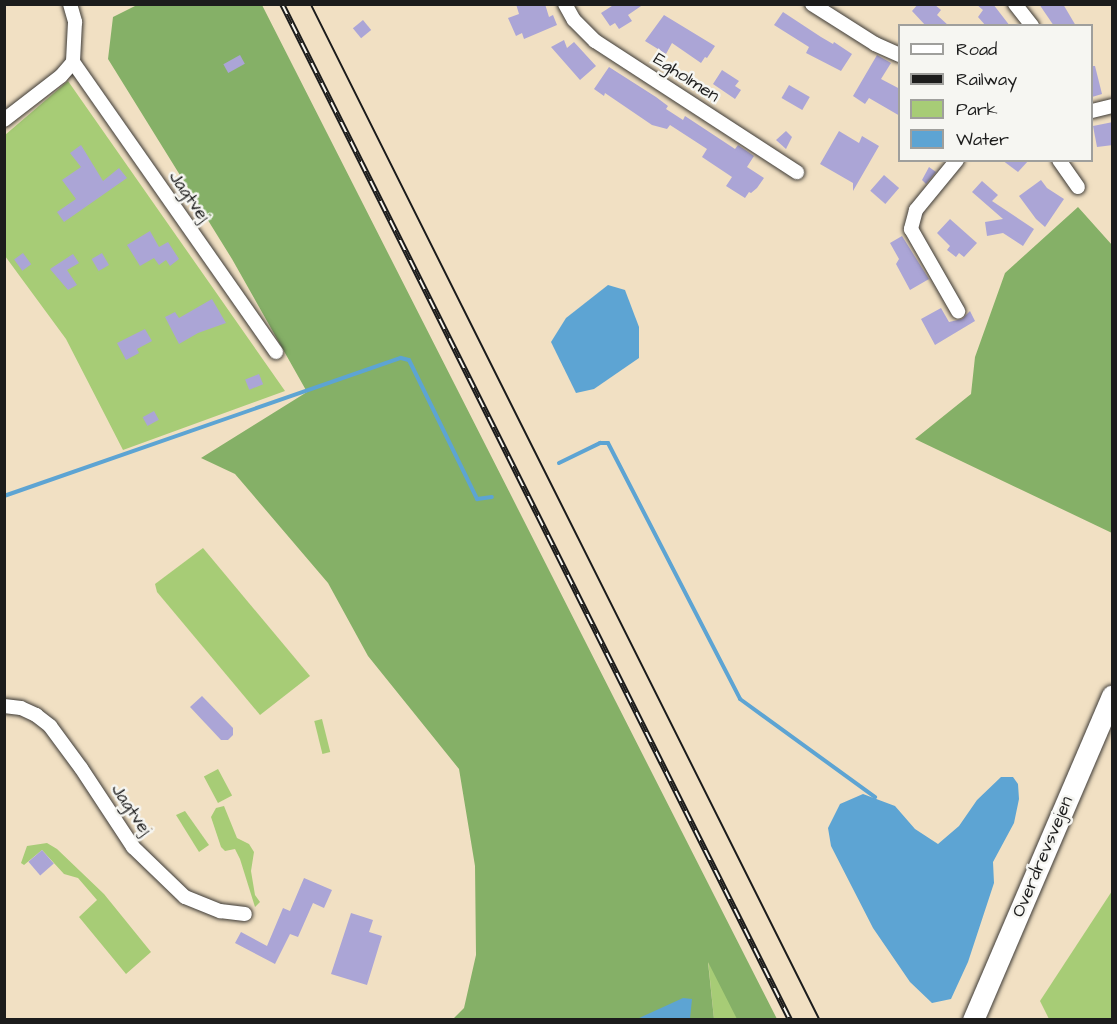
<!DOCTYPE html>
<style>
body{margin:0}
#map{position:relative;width:1117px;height:1024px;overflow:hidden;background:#f1e0c3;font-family:"Architects Daughter",sans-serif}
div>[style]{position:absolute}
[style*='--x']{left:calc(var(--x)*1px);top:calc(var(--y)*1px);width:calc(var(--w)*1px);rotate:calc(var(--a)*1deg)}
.green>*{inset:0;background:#a7cc76;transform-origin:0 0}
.forest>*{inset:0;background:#85b067}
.water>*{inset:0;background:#5da4d3}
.stream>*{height:4px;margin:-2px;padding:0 2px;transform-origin:2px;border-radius:2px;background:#5da4d3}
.building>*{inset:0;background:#aba5d6;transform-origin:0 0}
.roads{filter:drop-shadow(0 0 2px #3c3935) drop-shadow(0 0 2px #3c3935)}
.street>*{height:14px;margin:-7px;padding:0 7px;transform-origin:7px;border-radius:7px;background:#fff}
.primary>*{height:21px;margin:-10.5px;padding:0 10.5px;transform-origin:10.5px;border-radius:10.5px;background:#fff}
.tram>*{height:1.5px;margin:-0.75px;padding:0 0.75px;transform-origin:0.75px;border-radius:0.75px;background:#1c1c1c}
.rail>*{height:6px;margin-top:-3px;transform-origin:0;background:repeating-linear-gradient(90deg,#f6f6f2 0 11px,#1c1c1c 0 22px);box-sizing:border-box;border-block:2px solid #1c1c1c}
span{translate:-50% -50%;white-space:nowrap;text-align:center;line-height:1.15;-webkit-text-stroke:5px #f6f6f2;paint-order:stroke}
.street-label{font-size:18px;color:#1c1c1c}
.frame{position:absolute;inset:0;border:6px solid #1c1c1c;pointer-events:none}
.legend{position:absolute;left:898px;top:24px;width:195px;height:138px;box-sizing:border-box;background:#f6f6f2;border:2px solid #9f9f9c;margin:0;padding:8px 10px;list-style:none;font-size:18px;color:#1c1c1c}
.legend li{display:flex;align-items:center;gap:12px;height:30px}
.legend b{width:30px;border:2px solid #9f9f9c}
</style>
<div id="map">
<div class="green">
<div style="clip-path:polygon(68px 81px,285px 391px,123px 450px,66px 339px,5px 256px,5px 135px)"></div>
<div style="clip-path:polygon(203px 548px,310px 676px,260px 715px,157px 592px,155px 584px)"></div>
<div style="left:322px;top:719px;width:34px;height:8px;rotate:76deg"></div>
<div style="left:218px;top:769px;width:30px;height:16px;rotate:62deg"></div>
<div style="clip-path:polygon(224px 806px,237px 838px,249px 844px,254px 852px,251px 871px,255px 895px,260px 902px,255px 907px,240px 859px,235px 849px,225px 851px,221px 847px,211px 817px,216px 808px)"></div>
<div style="clip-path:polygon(185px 811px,209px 845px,199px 852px,176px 815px)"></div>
<div style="clip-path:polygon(47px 843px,57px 849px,104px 894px,151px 952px,126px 974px,79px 917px,97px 900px,78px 878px,64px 874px,42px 850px,24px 865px,21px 863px,27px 846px)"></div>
<div style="clip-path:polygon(1112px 891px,1112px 1019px,1049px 1019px,1040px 1001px)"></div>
<div style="clip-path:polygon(708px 960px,744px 1019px,714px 1019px)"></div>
</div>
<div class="forest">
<div style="clip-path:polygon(137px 5px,262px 5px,777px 1019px,737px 1019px,708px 962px,714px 1019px,453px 1019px,464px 1008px,476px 955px,475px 866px,459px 769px,368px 656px,328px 583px,235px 474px,201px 458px,307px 392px,232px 259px,108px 59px,113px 17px)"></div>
<div style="clip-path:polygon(1078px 207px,1112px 245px,1112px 533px,915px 439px,971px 394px,975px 357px,1005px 273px)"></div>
</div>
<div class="water">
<div style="clip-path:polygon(608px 285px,625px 290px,639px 327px,639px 358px,594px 389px,576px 393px,551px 342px,566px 318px)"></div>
<div style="clip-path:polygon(1001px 777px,1013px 777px,1018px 784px,1019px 799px,1014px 823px,993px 862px,994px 883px,968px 962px,951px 999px,932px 1003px,910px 982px,873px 928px,831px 846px,828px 828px,840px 804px,863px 794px,895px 806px,915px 829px,938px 844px,959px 826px,977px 800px)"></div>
<div style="clip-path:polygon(683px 998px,692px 999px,690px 1019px,637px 1019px)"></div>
</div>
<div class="stream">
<div style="--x:559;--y:463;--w:46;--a:-26"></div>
<div style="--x:600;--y:443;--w:8;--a:0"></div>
<div style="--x:608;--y:443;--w:288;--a:62.7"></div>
<div style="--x:740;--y:699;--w:167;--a:36"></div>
<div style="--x:4;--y:496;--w:420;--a:-19.2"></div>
<div style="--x:401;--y:358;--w:8;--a:14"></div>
<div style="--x:409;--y:360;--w:155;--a:63.9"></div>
<div style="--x:477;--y:499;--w:15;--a:-8"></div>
</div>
<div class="building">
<div style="clip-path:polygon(516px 4px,545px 4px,549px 17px,553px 15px,557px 25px,524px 39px,522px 33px,516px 36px,508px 18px,519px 14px)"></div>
<div style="clip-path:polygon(615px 4px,644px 4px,628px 15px,632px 21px,619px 29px,615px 23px,610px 26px,601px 13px)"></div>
<div style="clip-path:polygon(918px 4px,934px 4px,941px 10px,937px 15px,949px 26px,926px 26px,912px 11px)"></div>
<div style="clip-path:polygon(976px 4px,993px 4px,1010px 26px,986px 26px,978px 17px,983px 10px)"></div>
<div style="clip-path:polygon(1039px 4px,1063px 4px,1076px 26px,1054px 26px)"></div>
<div style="clip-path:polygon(783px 12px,821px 37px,833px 44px,834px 42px,852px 54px,841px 71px,806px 53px,809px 47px,774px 25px)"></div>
<div style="clip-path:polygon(664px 15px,715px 46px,707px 58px,705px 57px,701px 63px,672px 43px,666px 54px,645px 41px)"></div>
<div style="left:363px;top:20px;width:13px;height:13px;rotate:51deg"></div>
<div style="clip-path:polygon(564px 40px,567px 48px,574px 42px,596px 66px,580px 80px,551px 47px)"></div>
<div style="left:240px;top:55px;width:10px;height:19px;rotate:61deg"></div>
<div style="clip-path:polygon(877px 55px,891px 63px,881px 79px,900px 89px,900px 116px,869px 98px,865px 104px,853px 96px)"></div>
<div style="clip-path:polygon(1092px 66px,1095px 66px,1102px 94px,1092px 97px)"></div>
<div style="clip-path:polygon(609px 67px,656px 97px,668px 106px,666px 109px,683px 120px,685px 116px,735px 149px,738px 145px,754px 156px,747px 167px,764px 178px,757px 188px,751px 193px,749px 192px,745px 198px,726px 186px,732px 177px,702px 157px,707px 149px,670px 125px,667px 129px,652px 125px,605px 93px,604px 96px,594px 89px)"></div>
<div style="clip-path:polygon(722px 70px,739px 81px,735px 86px,741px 90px,735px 99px,713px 84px)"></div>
<div style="left:789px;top:85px;width:24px;height:15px;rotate:30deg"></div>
<div style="clip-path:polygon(1113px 122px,1113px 145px,1097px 147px,1093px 126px)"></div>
<div style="clip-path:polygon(786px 131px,792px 137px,786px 149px,776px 140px)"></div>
<div style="clip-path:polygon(839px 131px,859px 143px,862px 136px,879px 146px,853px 191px,853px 183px,820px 164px)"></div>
<div style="clip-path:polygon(81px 145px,103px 181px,119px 168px,127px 178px,64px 222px,57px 212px,76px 199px,62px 180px,81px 167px,70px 153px)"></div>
<div style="clip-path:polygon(1002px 160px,1029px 160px,1018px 172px)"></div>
<div style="clip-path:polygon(929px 167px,936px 172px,926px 184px,922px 180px)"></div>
<div style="left:884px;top:175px;width:20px;height:21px;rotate:41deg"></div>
<div style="clip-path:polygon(1041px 180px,1047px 188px,1064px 199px,1045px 227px,1036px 219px,1019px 196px)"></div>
<div style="clip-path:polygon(982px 181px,998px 195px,992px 201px,1034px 229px,1023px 246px,1003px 233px,987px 236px,985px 222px,1003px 219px,972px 192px)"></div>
<div style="clip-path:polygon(950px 219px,977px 243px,964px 257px,959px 253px,956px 257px,947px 250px,950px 246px,937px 233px)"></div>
<div style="clip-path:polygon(150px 231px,159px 247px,168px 242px,179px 259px,170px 266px,166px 260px,159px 265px,154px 258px,140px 266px,127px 245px)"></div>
<div style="clip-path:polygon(902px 236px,929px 279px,910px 290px,896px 264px,899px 259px,890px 243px)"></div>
<div style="left:23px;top:253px;width:14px;height:11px;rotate:54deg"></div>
<div style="left:102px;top:253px;width:14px;height:12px;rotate:60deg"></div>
<div style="clip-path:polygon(73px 254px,79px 263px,67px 270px,77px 285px,68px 290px,50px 269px)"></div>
<div style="clip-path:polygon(212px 299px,226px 323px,198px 333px,179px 344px,165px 317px,175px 312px,179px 318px)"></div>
<div style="clip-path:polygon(941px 308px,949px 322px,962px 319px,970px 311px,975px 321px,935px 345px,921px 319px)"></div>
<div style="clip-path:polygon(145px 329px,152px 341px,137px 349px,139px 353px,126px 360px,117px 343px)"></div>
<div style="left:259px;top:374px;width:11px;height:15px;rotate:68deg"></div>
<div style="left:154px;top:411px;width:10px;height:13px;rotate:61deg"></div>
<div style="clip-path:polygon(202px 696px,233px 728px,233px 735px,228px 740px,221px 740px,190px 707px)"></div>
<div style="left:42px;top:850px;width:18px;height:18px;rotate:49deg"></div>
<div style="clip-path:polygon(304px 878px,332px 890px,324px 908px,313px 903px,298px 937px,290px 934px,275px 964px,235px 943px,241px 932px,267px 946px,283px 908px,290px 911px)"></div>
<div style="clip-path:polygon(351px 913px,373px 920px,369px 932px,382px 936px,367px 985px,331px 974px)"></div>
</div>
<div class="roads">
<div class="street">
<div style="--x:70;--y:4;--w:19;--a:74"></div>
<div style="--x:75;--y:22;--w:40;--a:92.9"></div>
<div style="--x:73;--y:62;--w:354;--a:55"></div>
<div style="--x:565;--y:4;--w:18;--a:61"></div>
<div style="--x:574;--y:20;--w:30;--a:45"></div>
<div style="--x:595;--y:41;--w:241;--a:33"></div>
<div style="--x:812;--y:4;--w:75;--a:32.4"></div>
<div style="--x:875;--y:44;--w:27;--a:24"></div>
<div style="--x:1015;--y:4;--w:28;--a:52"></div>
<div style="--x:1092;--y:111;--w:21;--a:-14"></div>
<div style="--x:4;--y:120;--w:72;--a:-37.7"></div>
<div style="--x:61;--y:76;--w:18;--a:-49"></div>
<div style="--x:957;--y:160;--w:65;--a:129.4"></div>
<div style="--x:916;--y:210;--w:20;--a:105"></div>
<div style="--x:911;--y:229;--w:95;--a:60.2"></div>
<div style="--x:1059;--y:160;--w:33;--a:55"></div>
<div style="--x:4;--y:706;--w:17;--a:7"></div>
<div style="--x:21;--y:708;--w:17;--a:25"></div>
<div style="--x:36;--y:715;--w:18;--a:38"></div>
<div style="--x:50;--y:726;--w:52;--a:53.6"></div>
<div style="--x:81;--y:768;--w:95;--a:56.6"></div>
<div style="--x:133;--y:847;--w:72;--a:43.9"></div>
<div style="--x:185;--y:897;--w:38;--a:22"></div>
<div style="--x:220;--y:911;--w:25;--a:7"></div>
</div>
<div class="primary">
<div style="--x:973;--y:1020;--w:353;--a:-66.8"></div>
</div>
</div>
<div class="tram">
<div style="--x:311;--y:4;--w:1136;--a:63.39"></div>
</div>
<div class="rail">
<div style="--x:282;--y:4;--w:1136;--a:63.43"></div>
</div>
<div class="street-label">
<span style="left:686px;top:78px;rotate:33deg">Egholmen</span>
<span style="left:189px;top:197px;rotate:55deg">Jagtvej</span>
<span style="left:131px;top:810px;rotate:56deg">Jagtvej</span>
<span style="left:1043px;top:857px;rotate:-67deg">Overdrevsvejen</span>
</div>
<div class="frame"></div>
<ul class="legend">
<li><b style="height:8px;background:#fff"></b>Road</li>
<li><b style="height:8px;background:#1c1c1c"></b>Railway</li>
<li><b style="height:16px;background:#a7cc76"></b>Park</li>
<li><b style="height:16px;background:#5da4d3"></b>Water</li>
</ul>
</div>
